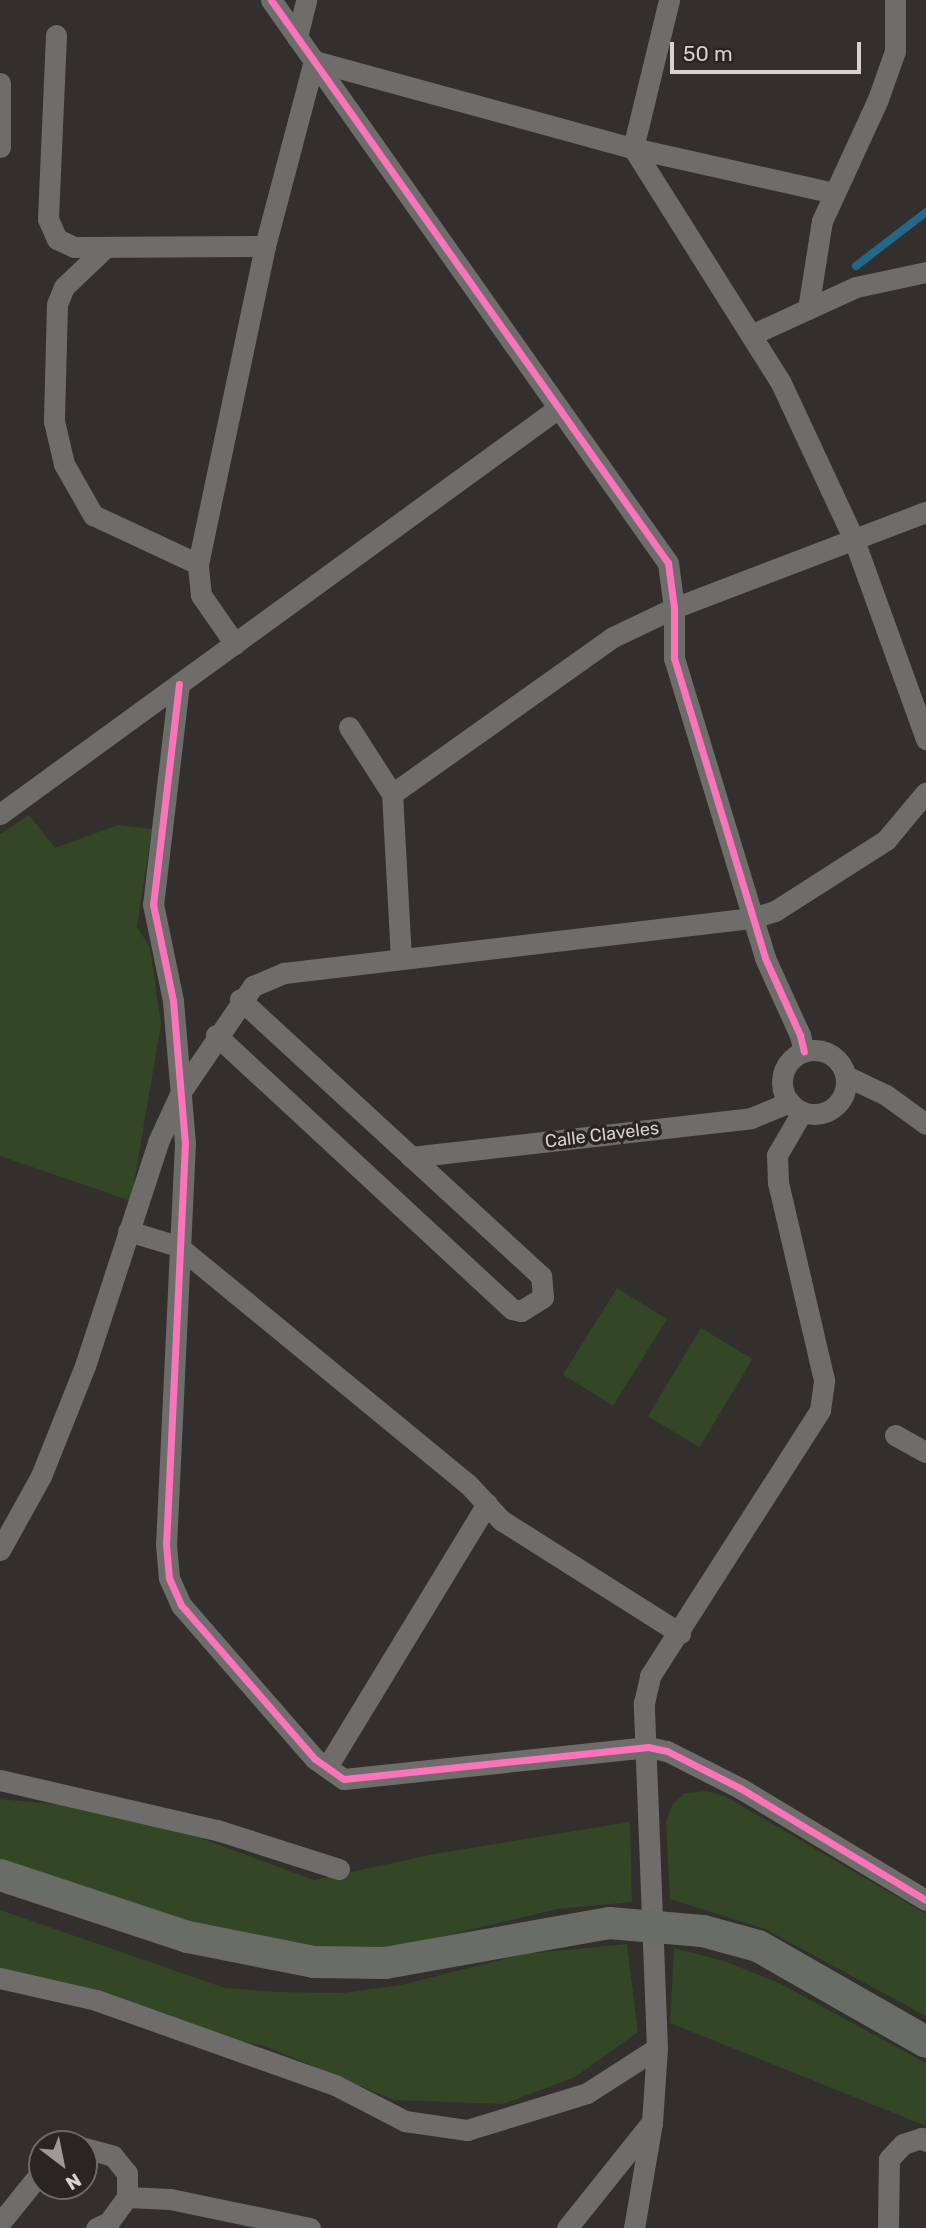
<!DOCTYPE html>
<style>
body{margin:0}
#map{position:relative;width:926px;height:2228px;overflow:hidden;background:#322f2d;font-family:Rubik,sans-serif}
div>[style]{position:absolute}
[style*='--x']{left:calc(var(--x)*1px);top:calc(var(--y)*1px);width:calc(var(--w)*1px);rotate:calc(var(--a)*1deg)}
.green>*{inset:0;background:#334625;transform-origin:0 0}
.stream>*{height:8px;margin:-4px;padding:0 4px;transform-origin:4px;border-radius:4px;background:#24678b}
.street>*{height:21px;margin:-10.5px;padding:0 10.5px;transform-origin:10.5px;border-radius:10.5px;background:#6f6d6c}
.street>.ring{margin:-10.5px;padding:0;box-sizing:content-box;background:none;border:21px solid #6f6d6c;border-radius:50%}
.primary>*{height:32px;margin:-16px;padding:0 16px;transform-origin:16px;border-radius:16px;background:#6a6d66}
.cycleway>*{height:7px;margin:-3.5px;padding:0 3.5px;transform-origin:3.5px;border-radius:3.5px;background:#fb73b8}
span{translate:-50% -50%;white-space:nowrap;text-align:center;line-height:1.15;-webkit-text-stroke:7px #292522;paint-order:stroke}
.street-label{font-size:18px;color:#d5d2d0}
.north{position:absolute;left:28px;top:2130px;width:70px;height:70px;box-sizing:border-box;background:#292522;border:2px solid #6e6a68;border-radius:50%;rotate:148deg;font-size:19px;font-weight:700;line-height:28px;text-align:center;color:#d5d2d0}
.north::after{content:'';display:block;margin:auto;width:24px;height:32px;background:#9c9997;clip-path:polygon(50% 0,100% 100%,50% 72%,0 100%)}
.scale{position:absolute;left:670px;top:42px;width:191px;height:32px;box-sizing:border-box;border:4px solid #d5d2d0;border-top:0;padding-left:9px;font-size:21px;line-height:24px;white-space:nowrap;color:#d5d2d0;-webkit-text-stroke:5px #292522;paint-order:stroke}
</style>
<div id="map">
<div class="green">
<div style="clip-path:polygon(29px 815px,55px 848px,118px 825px,152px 829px,137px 927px,150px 947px,161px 1024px,131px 1201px,0 1156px,0 834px)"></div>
<div style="left:617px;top:1288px;width:59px;height:102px;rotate:32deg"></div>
<div style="left:701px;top:1328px;width:60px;height:103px;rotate:31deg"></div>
<div style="clip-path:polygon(707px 1791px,725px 1796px,926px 1914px,926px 2016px,765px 1929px,670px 1899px,666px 1821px,673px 1804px,685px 1793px)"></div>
<div style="clip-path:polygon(0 1799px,63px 1805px,195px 1836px,314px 1880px,439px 1853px,630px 1822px,632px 1902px,558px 1909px,393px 1948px,258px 1951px,0 1867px)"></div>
<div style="clip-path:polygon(0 1910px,225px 1988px,279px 1992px,342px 1993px,401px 1985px,524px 1954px,627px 1944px,638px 2032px,575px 2077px,503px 2104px,394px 2100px,265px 2046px,207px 2034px,113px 1995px,0 1970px)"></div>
<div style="clip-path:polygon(674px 1948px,724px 1961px,779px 1983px,926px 2063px,926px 2126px,670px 2023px)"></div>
</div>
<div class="stream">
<div style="--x:856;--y:266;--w:88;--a:-37.6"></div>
</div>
<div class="street">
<div style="--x:271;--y:0;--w:689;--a:54.81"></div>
<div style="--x:668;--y:563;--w:45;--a:82.4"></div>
<div style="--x:674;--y:608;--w:50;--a:90"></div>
<div style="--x:674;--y:658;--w:313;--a:73.1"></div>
<div style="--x:765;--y:958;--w:85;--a:65.6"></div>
<div style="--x:800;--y:1035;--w:17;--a:77"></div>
<div style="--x:56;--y:35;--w:184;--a:92.5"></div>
<div style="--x:48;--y:219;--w:22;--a:66"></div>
<div style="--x:57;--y:239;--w:19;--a:25"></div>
<div style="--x:74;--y:247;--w:191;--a:-0.3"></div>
<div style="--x:297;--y:37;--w:38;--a:-76"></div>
<div style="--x:0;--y:83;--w:64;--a:90"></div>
<div style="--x:834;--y:193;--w:206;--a:-167.4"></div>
<div style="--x:633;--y:148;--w:275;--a:57.8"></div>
<div style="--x:780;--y:381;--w:175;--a:65"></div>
<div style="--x:854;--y:540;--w:212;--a:70.1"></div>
<div style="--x:106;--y:247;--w:58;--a:136.4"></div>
<div style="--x:64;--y:287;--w:18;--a:112"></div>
<div style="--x:57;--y:304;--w:117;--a:91.5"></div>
<div style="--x:54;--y:421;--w:44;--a:76.9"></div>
<div style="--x:64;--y:464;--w:59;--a:60.4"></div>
<div style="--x:93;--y:515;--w:116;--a:25"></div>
<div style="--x:808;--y:309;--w:89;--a:-81"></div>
<div style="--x:822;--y:221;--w:134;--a:-65.3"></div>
<div style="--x:878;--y:99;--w:51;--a:-70.5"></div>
<div style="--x:895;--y:51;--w:51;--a:-90"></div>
<div style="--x:751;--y:335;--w:115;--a:-24.6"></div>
<div style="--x:856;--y:287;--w:72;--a:-12.1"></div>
<div style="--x:235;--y:644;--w:60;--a:-124.8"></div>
<div style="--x:201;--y:595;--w:31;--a:-96"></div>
<div style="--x:198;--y:564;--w:325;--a:-78.1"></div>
<div style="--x:265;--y:246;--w:191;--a:-75.2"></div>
<div style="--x:314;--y:61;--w:331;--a:15.3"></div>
<div style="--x:633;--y:148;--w:152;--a:-76.3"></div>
<div style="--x:179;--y:684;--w:222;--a:96.7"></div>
<div style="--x:153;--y:904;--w:99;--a:78.3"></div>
<div style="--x:173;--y:1001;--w:143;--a:85.2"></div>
<div style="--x:185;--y:1143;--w:401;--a:92.7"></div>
<div style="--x:166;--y:1544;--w:34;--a:85"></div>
<div style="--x:169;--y:1578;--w:30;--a:66"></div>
<div style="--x:181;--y:1605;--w:204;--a:49"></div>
<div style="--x:315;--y:1759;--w:35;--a:35"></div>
<div style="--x:344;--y:1779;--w:306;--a:-6"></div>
<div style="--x:648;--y:1747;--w:19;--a:12"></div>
<div style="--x:667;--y:1751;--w:82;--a:26.9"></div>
<div style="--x:740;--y:1788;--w:217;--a:31.1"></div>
<div style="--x:349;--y:727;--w:80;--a:57.3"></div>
<div style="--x:0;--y:814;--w:689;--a:-36.02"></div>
<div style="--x:401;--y:959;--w:165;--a:-93.1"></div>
<div style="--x:392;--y:794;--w:271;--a:-35.4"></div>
<div style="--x:613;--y:637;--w:68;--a:-25.4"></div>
<div style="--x:674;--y:608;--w:270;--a:-20.9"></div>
<div style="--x:216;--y:1035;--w:403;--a:42.8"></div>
<div style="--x:512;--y:1309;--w:9;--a:13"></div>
<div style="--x:521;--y:1311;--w:26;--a:-32"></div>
<div style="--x:543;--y:1297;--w:21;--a:-95"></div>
<div style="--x:541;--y:1276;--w:409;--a:-137.4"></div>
<div class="ring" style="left:782px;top:1050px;width:43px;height:43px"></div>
<div style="--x:846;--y:1076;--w:44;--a:25.4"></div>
<div style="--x:886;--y:1095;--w:49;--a:35.9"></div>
<div style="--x:411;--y:1157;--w:342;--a:-6.5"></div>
<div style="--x:751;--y:1118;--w:42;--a:-22.3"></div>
<div style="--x:128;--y:1231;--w:52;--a:16.7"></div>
<div style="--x:178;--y:1246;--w:375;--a:39.4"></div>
<div style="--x:468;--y:1484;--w:49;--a:47.5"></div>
<div style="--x:501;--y:1520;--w:212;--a:32.3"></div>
<div style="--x:895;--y:1435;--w:35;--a:29"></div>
<div style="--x:0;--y:1550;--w:85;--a:-61"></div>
<div style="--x:41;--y:1476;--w:118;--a:-68.2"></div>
<div style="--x:85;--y:1366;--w:236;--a:-71.9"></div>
<div style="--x:158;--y:1142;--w:57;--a:-65.2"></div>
<div style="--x:182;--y:1090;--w:126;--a:-55.7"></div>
<div style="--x:253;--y:986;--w:34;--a:-23"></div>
<div style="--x:284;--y:973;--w:472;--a:-6.7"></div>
<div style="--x:753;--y:918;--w:23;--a:-18"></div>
<div style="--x:775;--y:911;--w:132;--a:-32.6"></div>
<div style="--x:886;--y:840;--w:62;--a:-50.2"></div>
<div style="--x:327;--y:1767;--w:308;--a:-58.7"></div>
<div style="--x:0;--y:1780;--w:223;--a:13"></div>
<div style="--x:217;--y:1830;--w:128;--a:17.7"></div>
<div style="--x:0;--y:1978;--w:98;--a:12.9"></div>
<div style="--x:96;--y:2000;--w:254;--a:19.6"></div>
<div style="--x:335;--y:2085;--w:79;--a:27.2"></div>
<div style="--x:405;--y:2121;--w:63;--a:8.3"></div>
<div style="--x:467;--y:2130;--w:126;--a:-17.1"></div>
<div style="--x:587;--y:2093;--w:83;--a:-32.7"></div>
<div style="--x:84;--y:2148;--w:30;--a:15"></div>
<div style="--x:113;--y:2156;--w:22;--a:51"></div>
<div style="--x:127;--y:2173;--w:24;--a:90"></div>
<div style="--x:127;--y:2197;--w:31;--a:126"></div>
<div style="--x:109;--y:2222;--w:14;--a:155"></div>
<div style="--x:127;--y:2197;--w:43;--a:2.7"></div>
<div style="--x:170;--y:2199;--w:143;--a:11.7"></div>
<div style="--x:0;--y:2223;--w:67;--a:-51.1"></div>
<div style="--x:567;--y:2228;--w:134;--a:-51.3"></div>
<div style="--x:634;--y:2228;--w:107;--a:-80.3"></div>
<div style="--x:652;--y:2123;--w:75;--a:-86.2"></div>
<div style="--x:657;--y:2048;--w:345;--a:-92.2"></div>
<div style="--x:644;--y:1703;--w:28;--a:-77"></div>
<div style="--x:650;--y:1676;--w:316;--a:-57.4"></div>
<div style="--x:820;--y:1410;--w:30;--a:-82"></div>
<div style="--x:824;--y:1380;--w:202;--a:-103.1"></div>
<div style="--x:778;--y:1183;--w:28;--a:-92"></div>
<div style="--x:777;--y:1155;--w:50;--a:-59.8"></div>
<div style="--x:888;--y:2228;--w:69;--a:-89.2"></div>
<div style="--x:889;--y:2159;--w:21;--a:-47"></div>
<div style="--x:903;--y:2144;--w:19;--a:-18"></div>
<div style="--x:921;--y:2138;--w:6;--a:31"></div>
</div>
<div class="primary">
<div style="--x:0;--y:1875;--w:198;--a:18.3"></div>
<div style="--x:188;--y:1937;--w:128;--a:11.2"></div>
<div style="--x:314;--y:1962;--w:71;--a:0.8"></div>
<div style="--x:385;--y:1963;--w:228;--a:-10.1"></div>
<div style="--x:609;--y:1923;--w:94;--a:4.9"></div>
<div style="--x:703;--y:1931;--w:57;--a:15.3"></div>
<div style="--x:758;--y:1946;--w:193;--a:29.7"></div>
</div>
<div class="cycleway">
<div style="--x:271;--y:0;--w:689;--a:54.81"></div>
<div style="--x:668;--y:563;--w:45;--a:82.4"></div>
<div style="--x:674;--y:608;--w:50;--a:90"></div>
<div style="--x:674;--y:658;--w:313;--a:73.1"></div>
<div style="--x:765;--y:958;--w:85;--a:65.6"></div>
<div style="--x:800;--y:1035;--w:17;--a:77"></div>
<div style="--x:179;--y:684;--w:222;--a:96.7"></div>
<div style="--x:153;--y:904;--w:99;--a:78.3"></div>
<div style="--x:173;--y:1001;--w:143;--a:85.2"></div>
<div style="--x:185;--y:1143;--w:401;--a:92.7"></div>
<div style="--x:166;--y:1544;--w:34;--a:85"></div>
<div style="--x:169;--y:1578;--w:30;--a:66"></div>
<div style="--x:181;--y:1605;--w:204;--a:49"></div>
<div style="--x:315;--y:1759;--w:35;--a:35"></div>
<div style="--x:344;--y:1779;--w:306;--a:-6"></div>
<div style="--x:648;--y:1747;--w:19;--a:12"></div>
<div style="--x:667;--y:1751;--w:82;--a:26.9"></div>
<div style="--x:740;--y:1788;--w:217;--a:31.1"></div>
</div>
<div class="street-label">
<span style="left:602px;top:1135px;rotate:-7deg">Calle Claveles</span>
</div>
<div class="north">N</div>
<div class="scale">50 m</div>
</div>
